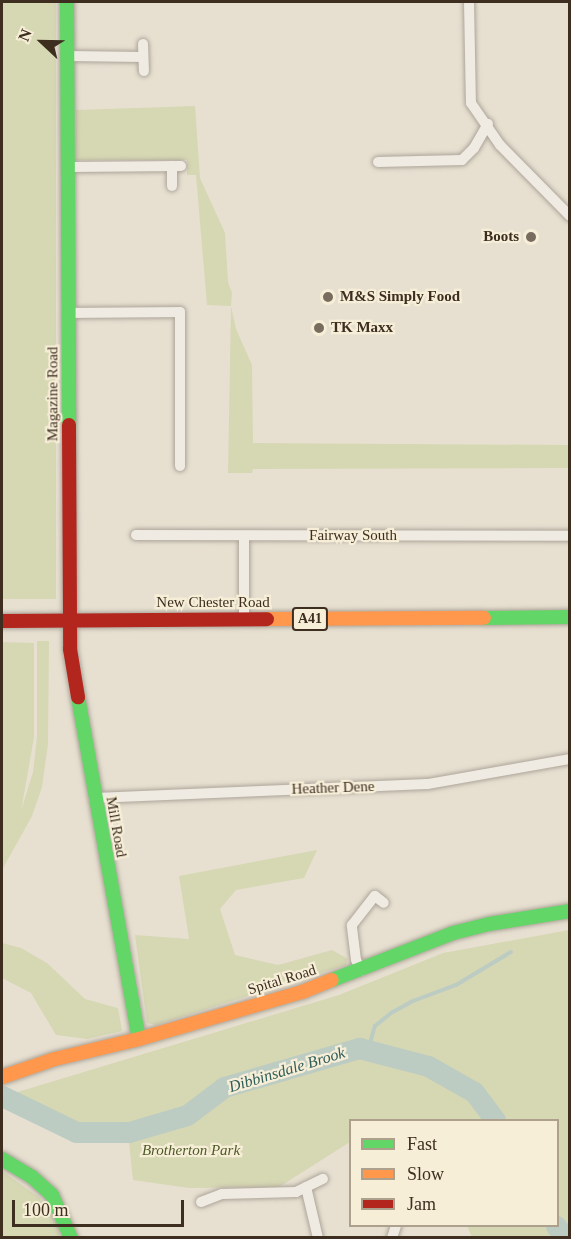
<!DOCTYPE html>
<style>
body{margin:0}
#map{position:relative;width:571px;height:1239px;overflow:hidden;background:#e7e0d1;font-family:Georgia,serif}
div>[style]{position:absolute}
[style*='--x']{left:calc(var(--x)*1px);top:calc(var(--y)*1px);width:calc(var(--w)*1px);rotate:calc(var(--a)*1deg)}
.green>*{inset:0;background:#d6d7b3;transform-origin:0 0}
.stream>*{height:4px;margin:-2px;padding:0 2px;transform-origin:2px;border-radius:2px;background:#bcccc2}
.river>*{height:21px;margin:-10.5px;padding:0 10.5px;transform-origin:10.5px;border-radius:10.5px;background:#bcccc2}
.roads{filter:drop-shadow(0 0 2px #ada599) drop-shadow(0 0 2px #ada599)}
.street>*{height:10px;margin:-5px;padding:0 5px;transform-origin:5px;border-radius:5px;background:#efebe3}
.fast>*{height:14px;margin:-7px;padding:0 7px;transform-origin:7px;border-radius:7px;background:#63d668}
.slow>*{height:14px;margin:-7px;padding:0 7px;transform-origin:7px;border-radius:7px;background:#ff974d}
.jam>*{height:14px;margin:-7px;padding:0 7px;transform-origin:7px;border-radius:7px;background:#b3261e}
.dots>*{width:16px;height:16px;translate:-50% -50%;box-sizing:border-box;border:3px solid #f7eed8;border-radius:50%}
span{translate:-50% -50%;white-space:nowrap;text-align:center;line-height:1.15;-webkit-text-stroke:4.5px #f7eed8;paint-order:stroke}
.shield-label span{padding:2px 4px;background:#f7eed8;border:2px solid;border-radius:4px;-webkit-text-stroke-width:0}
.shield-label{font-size:14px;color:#3d2e20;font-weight:700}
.poi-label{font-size:15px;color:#3d2e20;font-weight:700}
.right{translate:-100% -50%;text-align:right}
.left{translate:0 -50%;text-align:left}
.street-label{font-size:15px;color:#3d2e20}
.park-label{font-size:15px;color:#4d5a26;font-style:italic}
.water-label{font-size:16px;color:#2f5d5a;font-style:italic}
.frame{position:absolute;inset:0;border:3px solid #3d2e20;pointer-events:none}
.legend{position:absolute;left:349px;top:1119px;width:210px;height:108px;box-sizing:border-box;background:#f7eed8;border:2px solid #ada18e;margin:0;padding:8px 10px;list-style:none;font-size:18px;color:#3d2e20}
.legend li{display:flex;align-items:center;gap:12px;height:30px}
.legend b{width:30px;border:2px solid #ada18e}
.north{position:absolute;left:12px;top:12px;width:60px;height:60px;-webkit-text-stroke:4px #f7eed8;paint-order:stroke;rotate:292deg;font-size:16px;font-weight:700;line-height:24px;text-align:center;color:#3d2e20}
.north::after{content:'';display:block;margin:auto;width:21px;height:27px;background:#3d2e20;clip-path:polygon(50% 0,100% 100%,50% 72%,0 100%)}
.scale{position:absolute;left:12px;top:1200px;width:172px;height:27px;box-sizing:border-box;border:3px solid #3d2e20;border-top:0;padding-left:8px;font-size:18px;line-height:21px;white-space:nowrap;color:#3d2e20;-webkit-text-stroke:4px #f7eed8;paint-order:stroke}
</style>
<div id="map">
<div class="green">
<div style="left:2px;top:2px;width:54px;height:597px"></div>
<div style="clip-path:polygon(195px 106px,200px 178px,225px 233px,228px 282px,232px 293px,231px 306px,236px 329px,252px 365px,253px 443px,569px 445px,569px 468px,253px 469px,252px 473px,228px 473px,231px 306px,207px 305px,196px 175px,187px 175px,187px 160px,75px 160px,76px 110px)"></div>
<div style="clip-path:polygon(37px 641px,49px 641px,48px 744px,42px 787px,32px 816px,2px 870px,2px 642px,34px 643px,34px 737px,21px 811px,33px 772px,37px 737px)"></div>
<div style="clip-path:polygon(317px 850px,304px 878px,236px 890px,220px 909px,235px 955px,278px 965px,332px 950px,348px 959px,346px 965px,156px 1025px,147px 1023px,135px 935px,189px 939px,179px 876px)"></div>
<div style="clip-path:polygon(569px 930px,569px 1237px,472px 1237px,467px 1226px,558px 1226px,558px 1120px,350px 1120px,350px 1142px,279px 1187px,189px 1188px,133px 1180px,128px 1132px,76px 1132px,13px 1103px,11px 1094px,339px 995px,443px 953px)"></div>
<div style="clip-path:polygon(2px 943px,21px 948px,47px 963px,85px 999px,118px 1008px,122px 1031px,87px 1039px,56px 1035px,31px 993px,2px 978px)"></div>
<div style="clip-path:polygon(2px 1171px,40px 1198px,57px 1224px,60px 1237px,2px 1237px)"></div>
</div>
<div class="stream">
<div style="--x:368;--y:1050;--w:25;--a:-74"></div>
<div style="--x:375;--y:1026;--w:21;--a:-39"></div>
<div style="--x:391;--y:1013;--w:25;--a:-29"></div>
<div style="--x:413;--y:1001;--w:46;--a:-20.4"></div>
<div style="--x:456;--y:985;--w:64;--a:-31"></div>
</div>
<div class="river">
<div style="--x:2;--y:1096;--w:82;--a:25.9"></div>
<div style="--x:76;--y:1132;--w:53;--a:0"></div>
<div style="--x:129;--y:1132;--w:60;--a:-16.3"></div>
<div style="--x:187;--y:1115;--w:46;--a:-37.1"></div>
<div style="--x:224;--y:1087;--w:141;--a:-16.1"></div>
<div style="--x:359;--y:1048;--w:71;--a:14.6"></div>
<div style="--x:428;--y:1066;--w:53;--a:29.5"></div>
<div style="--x:474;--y:1092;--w:35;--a:53"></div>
<div style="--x:556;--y:1226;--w:15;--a:53"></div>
</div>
<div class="roads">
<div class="street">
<div style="--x:469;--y:2;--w:101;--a:88.9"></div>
<div style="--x:471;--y:103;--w:51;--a:55.4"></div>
<div style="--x:500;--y:145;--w:100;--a:45.4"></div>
<div style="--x:143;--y:44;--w:27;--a:88"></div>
<div style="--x:68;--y:56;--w:75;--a:0.8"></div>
<div style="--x:378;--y:162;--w:84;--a:-1.4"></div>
<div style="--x:462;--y:160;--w:17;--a:-45"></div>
<div style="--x:474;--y:148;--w:28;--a:-60"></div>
<div style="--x:172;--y:166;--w:20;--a:90"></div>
<div style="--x:70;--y:167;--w:111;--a:-0.5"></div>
<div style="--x:70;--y:313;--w:110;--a:-0.5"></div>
<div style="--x:180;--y:312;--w:154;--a:90"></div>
<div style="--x:136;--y:535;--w:434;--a:0.1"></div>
<div style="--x:244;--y:620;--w:84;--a:-90"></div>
<div style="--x:94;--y:798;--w:334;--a:-2.4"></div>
<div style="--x:428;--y:784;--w:144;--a:-10"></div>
<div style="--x:361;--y:971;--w:12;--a:-114"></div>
<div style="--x:356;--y:960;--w:35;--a:-97"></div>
<div style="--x:352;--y:925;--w:37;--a:-52"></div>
<div style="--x:375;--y:896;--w:11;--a:38"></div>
<div style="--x:306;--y:1187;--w:52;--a:76.8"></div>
<div style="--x:201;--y:1202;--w:22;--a:-21"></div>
<div style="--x:222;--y:1194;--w:74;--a:-1.5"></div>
<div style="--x:296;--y:1192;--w:30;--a:-26"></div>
<div style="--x:392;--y:1238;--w:13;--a:-72"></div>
</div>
<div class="fast">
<div style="--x:67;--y:2;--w:423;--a:89.7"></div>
<div style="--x:484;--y:618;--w:86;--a:-0.7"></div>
<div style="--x:78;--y:697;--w:347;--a:79.9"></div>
<div style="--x:332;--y:980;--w:130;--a:-21.2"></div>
<div style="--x:453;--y:933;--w:37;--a:-14"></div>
<div style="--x:489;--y:924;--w:82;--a:-9.1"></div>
<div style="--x:2;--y:1159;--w:35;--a:31"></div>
<div style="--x:32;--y:1177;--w:27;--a:42"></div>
<div style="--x:52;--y:1195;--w:47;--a:66.2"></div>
</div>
<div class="slow">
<div style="--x:267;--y:619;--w:217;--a:-0.3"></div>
<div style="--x:2;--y:1077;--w:56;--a:-18.8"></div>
<div style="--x:55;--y:1059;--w:86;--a:-13.4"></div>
<div style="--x:139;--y:1039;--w:170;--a:-16.1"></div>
<div style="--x:302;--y:992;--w:32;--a:-22"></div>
</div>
<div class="jam">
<div style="--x:69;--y:425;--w:224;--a:89.7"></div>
<div style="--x:70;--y:649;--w:49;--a:80.5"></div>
<div style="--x:2;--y:621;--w:265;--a:-0.4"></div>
</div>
</div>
<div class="dots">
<div style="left:531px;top:237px;background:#786c5e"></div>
<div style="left:328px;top:297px;background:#786c5e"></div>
<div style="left:319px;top:328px;background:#786c5e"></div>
</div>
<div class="shield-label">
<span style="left:310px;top:619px">A41</span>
</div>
<div class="poi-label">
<span class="right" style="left:519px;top:237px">Boots</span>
<span class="left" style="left:340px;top:297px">M&amp;S Simply Food</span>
<span class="left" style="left:331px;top:328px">TK Maxx</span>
</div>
<div class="street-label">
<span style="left:53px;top:394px;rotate:-90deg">Magazine Road</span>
<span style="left:353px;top:536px">Fairway South</span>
<span style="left:213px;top:603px">New Chester Road</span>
<span style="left:333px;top:788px;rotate:-2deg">Heather Dene</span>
<span style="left:116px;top:827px;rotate:80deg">Mill Road</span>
<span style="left:282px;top:980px;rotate:-17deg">Spital Road</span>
</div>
<div class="park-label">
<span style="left:191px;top:1151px">Brotherton Park</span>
</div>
<div class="water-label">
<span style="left:287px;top:1070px;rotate:-17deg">Dibbinsdale Brook</span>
</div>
<div class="frame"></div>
<ul class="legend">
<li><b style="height:8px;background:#63d668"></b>Fast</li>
<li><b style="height:8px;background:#ff974d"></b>Slow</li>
<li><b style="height:8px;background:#b3261e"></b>Jam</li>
</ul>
<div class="north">N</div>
<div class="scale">100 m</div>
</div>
